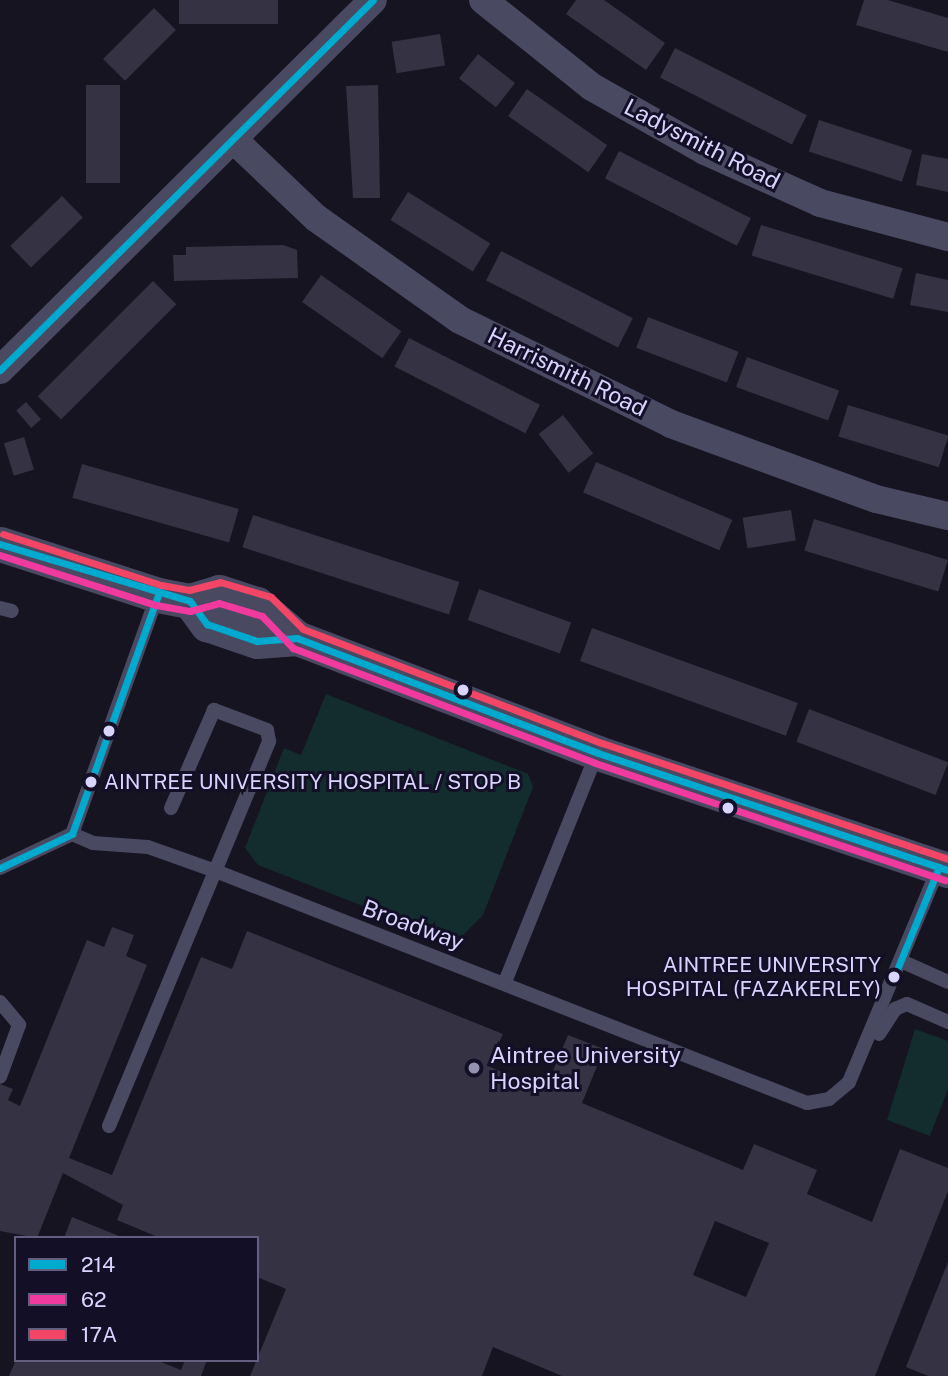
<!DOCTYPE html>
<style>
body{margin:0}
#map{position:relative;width:948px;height:1376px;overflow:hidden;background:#161421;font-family:"Public Sans",sans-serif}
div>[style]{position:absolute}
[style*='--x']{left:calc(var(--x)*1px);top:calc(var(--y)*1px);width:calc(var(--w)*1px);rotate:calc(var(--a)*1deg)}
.green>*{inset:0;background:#132c2d}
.building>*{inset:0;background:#343243;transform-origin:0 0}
.service>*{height:14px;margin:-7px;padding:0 7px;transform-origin:7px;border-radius:7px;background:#4a4962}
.minor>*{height:28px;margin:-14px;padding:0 14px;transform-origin:14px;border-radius:14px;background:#4a4962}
.tertiary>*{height:35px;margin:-17.5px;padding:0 17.5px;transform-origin:17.5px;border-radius:17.5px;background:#4a4962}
.bus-1>*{height:7px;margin:-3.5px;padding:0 3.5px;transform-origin:3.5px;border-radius:3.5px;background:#00a9ce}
.bus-2>*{height:7px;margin:-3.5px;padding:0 3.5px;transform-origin:3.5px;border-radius:3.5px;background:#f13a9d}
.bus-3>*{height:7px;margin:-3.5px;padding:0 3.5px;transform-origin:3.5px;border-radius:3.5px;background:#f34667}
.dots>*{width:19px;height:19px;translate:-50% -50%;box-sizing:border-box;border:4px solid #130f26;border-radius:50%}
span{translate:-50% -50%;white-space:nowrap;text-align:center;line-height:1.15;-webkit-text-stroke:6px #130f26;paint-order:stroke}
.bus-label{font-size:21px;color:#d9d4ff}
.left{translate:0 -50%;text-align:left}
.right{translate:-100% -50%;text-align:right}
.street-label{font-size:23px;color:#d9d4ff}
.poi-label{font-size:23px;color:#d9d4ff}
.legend{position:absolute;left:14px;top:1236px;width:245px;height:126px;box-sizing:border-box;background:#130f26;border:2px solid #625e7d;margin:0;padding:9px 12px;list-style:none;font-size:21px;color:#d9d4ff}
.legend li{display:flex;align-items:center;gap:14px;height:35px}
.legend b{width:35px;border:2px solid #625e7d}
</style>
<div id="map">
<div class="green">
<div style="clip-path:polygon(326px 694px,528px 774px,533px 787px,483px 915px,461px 937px,424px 930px,258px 865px,245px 848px,284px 748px,301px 755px)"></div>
<div style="clip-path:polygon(915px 1029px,948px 1041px,948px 1089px,930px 1136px,887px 1120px)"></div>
</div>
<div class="building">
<div style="left:179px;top:0;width:99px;height:24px"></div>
<div style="clip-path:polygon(576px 0,604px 0,665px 43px,646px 70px,566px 14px)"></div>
<div style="clip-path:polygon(864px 0,888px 0,948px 18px,948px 52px,856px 25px)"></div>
<div style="left:154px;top:8px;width:31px;height:72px;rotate:45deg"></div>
<div style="left:440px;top:34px;width:32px;height:49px;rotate:81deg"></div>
<div style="left:675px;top:48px;width:148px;height:33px;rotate:27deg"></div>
<div style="left:478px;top:54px;width:47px;height:31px;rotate:38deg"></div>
<div style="left:86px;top:85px;width:34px;height:98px"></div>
<div style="clip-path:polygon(378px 85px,380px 198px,353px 198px,346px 86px)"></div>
<div style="left:527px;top:89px;width:98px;height:33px;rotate:35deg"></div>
<div style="left:819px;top:120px;width:98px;height:33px;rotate:18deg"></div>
<div style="left:619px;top:151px;width:148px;height:31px;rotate:27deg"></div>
<div style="clip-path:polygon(922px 154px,948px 159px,948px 192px,916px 185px)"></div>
<div style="left:408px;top:192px;width:97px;height:33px;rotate:32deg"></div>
<div style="left:62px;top:196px;width:30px;height:72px;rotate:46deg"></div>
<div style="left:761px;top:225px;width:148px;height:32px;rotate:17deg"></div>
<div style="clip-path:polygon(283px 245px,297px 250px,298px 278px,174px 281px,173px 255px,186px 255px,186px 247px)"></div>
<div style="left:501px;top:251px;width:148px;height:33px;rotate:27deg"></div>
<div style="clip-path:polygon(916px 273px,948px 280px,948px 312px,910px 305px)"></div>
<div style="left:321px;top:275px;width:98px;height:33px;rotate:35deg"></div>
<div style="left:153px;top:281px;width:33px;height:163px;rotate:45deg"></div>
<div style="left:648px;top:317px;width:97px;height:33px;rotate:21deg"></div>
<div style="left:409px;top:338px;width:147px;height:32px;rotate:27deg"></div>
<div style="left:747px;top:357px;width:98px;height:32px;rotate:20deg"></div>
<div style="left:26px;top:402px;width:23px;height:13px;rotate:49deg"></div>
<div style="left:848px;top:405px;width:105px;height:33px;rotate:17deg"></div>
<div style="left:563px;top:415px;width:49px;height:31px;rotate:52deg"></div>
<div style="left:24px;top:437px;width:34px;height:21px;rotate:73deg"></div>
<div style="left:596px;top:462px;width:148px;height:33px;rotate:23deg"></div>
<div style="left:82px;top:464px;width:163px;height:35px;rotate:16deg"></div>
<div style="left:791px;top:510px;width:31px;height:49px;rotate:81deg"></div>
<div style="left:253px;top:515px;width:217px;height:34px;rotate:18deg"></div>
<div style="left:814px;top:519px;width:140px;height:33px;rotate:17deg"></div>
<div style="left:479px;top:589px;width:98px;height:33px;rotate:20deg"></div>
<div style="left:592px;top:628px;width:219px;height:35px;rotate:20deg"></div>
<div style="left:809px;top:709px;width:149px;height:35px;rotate:21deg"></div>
<div style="clip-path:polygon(evenodd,112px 927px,134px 935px,126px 956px,147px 965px,69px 1158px,112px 1175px,201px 957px,232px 969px,247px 931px,503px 1034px,488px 1066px,545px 1090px,568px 1035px,604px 1049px,582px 1103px,743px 1170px,754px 1144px,817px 1170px,807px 1194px,872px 1222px,900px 1149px,948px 1168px,948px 1191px,875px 1376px,562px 1376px,493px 1347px,482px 1376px,250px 1376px,286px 1289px,257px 1277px,257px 1238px,160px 1238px,117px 1220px,123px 1205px,63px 1173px,37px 1238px,0 1231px,0 1084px,13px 1089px,8px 1100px,20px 1106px,87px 940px,104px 947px,112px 927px,715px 1221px,769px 1243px,746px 1297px,693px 1275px,715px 1221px)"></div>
<div style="clip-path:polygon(72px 1217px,124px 1238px,64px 1238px)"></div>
<div style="clip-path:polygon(948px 1262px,948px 1376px,928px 1376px,906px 1367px)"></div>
<div style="clip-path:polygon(16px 1360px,156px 1360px,181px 1370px,185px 1360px,207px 1360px,201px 1376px,9px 1376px)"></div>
</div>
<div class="service">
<div style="--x:0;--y:608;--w:12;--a:14"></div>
<div style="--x:72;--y:834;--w:23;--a:23"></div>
<div style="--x:93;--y:843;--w:55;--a:4.2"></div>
<div style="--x:148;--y:847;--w:69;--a:19.5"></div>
<div style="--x:213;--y:870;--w:638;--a:21.42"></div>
<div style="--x:807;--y:1103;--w:22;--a:-10"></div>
<div style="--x:829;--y:1099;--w:26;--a:-40"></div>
<div style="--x:849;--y:1082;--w:233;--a:-67.3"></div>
<div style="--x:0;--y:868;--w:80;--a:-25.3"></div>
<div style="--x:72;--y:834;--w:253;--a:-70.3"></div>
<div style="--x:901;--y:961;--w:51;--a:24.1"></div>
<div style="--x:505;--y:982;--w:247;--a:-68.1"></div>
<div style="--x:0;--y:1002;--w:30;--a:50"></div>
<div style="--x:19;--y:1025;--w:55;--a:110.1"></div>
<div style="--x:879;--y:1034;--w:30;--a:-57"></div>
<div style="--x:895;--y:1009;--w:13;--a:-23"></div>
<div style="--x:907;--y:1004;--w:45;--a:23.7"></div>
<div style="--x:109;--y:1126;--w:417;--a:-67.4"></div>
<div style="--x:269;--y:741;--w:11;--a:-100"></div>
<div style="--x:267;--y:730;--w:57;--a:-159.3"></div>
<div style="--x:214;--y:710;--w:107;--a:113.7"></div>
</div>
<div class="minor">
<div style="--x:483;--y:0;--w:139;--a:38.6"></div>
<div style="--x:592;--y:87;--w:130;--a:29.5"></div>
<div style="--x:705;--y:151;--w:126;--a:24.3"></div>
<div style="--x:820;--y:203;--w:132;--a:14.9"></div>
<div style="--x:234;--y:140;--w:113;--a:43.6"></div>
<div style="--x:316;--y:218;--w:176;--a:35.3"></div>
<div style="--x:460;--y:320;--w:235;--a:26.2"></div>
<div style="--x:671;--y:424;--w:218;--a:20.1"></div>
<div style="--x:876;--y:499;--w:74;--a:13.3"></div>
<div style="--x:0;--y:370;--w:525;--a:-44.77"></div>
</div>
<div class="tertiary">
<div style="--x:0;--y:544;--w:166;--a:17.9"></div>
<div style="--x:158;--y:595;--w:33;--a:11"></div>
<div style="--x:190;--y:601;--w:30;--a:-17"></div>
<div style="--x:219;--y:592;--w:40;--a:18"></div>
<div style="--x:257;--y:604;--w:52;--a:40.4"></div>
<div style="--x:190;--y:601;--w:29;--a:54"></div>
<div style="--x:207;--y:624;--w:53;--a:18.8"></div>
<div style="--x:257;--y:641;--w:40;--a:-4.3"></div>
<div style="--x:297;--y:638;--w:322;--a:20.9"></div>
<div style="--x:598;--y:753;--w:369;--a:18.5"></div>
</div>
<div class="bus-1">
<div style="--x:0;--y:370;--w:525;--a:-44.77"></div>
<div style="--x:0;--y:544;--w:198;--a:16.7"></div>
<div style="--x:190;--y:601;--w:29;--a:54"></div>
<div style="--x:207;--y:624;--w:53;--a:18.8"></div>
<div style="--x:257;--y:641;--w:40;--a:-4.3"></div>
<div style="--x:297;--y:638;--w:322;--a:20.9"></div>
<div style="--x:598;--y:753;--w:369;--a:18.5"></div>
<div style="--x:0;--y:868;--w:80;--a:-25.3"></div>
<div style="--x:72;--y:834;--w:254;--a:-70.2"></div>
<div style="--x:894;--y:977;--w:119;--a:-67.8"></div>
</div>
<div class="bus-2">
<div style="--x:0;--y:555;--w:164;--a:17.8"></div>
<div style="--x:156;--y:605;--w:35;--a:10"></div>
<div style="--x:190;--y:611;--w:30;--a:-15"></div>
<div style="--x:219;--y:603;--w:45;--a:16.8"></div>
<div style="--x:262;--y:616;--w:45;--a:45.9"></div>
<div style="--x:293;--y:648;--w:323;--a:20.8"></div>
<div style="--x:595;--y:763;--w:369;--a:18.5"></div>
</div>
<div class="bus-3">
<div style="--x:3;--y:534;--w:166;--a:17.9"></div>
<div style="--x:161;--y:585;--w:28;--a:10"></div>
<div style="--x:189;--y:590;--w:32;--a:-14"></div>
<div style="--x:220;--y:582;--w:53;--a:16.4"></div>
<div style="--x:271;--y:597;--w:45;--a:45"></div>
<div style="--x:303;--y:629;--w:320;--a:20.9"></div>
<div style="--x:602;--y:743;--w:365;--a:18.5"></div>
</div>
<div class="dots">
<div style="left:463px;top:690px;background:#d9d4ff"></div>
<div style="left:109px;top:731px;background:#d9d4ff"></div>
<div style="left:91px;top:782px;background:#d9d4ff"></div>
<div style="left:728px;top:808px;background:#d9d4ff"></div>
<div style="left:894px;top:977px;background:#d9d4ff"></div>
<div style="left:474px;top:1068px;background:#9591b1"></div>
</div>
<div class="bus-label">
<span class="left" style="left:104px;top:782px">AINTREE UNIVERSITY HOSPITAL / STOP B</span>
<span class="right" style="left:881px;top:977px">AINTREE UNIVERSITY<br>HOSPITAL (FAZAKERLEY)</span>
</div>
<div class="street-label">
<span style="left:702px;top:144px;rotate:27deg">Ladysmith Road</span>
<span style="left:567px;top:372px;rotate:26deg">Harrismith Road</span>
<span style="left:413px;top:925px;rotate:20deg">Broadway</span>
</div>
<div class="poi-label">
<span class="left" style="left:490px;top:1068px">Aintree University<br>Hospital</span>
</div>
<ul class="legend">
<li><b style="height:9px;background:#00a9ce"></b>214</li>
<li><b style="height:9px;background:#f13a9d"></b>62</li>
<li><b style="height:9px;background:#f34667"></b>17A</li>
</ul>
</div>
